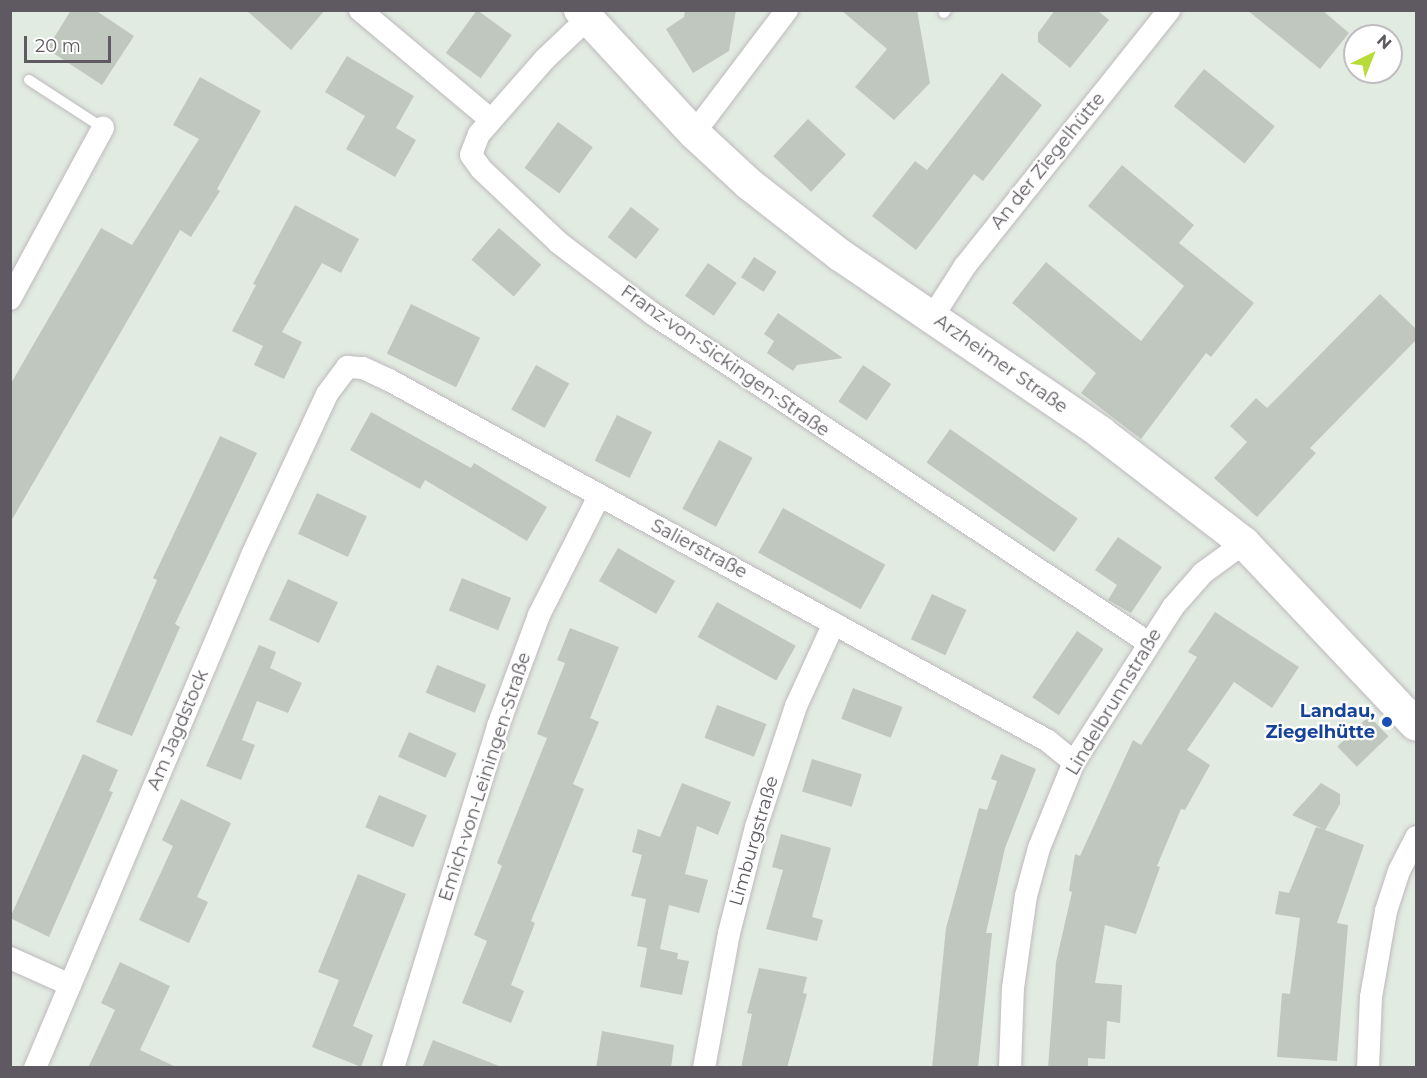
<!DOCTYPE html>
<meta charset="utf-8">
<style>
body{margin:0}
#map{position:relative;width:1427px;height:1078px;overflow:hidden;background:#e2ebe1;font-family:Montserrat,sans-serif}
div>[style]{position:absolute}
[style*='--x']{left:calc(var(--x)*1px);top:calc(var(--y)*1px);width:calc(var(--w)*1px);rotate:calc(var(--a)*1deg)}
.building>*{inset:0;background:#c0c7be;transform-origin:0 0}
.roads{filter:drop-shadow(0 0 2px #beb9bf) drop-shadow(0 0 2px #beb9bf)}
.lane>*{height:10px;margin:-5px;padding:0 5px;transform-origin:5px;border-radius:5px;background:#fff}
.street>*{height:22px;margin:-11px;padding:0 11px;transform-origin:11px;border-radius:11px;background:#fff}
.secondary>*{height:32px;margin:-16px;padding:0 16px;transform-origin:16px;border-radius:16px;background:#fff}
.dots>*{width:16px;height:16px;translate:-50% -50%;box-sizing:border-box;border:3px solid #fff;border-radius:50%}
span{translate:-50% -50%;white-space:nowrap;text-align:center;line-height:1.15;-webkit-text-stroke:4.5px #fff;paint-order:stroke}
.street-label{font-size:18px;color:#5f5a61}
.transit-label{font-size:18px;color:#164399;font-weight:700}
.right{translate:-100% -50%;text-align:right}
.frame{position:absolute;inset:0;border:12px solid #5f5a61;pointer-events:none}
.north{position:absolute;left:1343px;top:24px;width:60px;height:60px;box-sizing:border-box;background:#fff;border:2px solid #bfbdc0;border-radius:50%;rotate:43deg;font-size:16px;font-weight:700;line-height:24px;text-align:center;color:#5f5a61}
.north::after{content:'';display:block;margin:auto;width:21px;height:27px;background:#b7db37;clip-path:polygon(50% 0,100% 100%,50% 72%,0 100%)}
.scale{position:absolute;left:24px;top:36px;width:87px;height:27px;box-sizing:border-box;border:3px solid #5f5a61;border-top:0;padding-left:8px;font-size:18px;line-height:21px;white-space:nowrap;color:#5f5a61;-webkit-text-stroke:4px #fff;paint-order:stroke}
</style>
<div id="map">
<div class="building">
<div style="clip-path:polygon(71px 10px,95px 10px,134px 36px,102px 85px,47px 49px)"></div>
<div style="clip-path:polygon(246px 10px,325px 10px,291px 50px)"></div>
<div style="left:477px;top:10px;width:43px;height:53px;rotate:36deg"></div>
<div style="clip-path:polygon(685px 10px,736px 10px,729px 51px,693px 73px,666px 29px,684px 17px)"></div>
<div style="clip-path:polygon(841px 10px,917px 10px,930px 83px,894px 120px,855px 87px,887px 49px)"></div>
<div style="clip-path:polygon(1055px 10px,1097px 10px,1109px 20px,1070px 68px,1038px 42px,1038px 33px)"></div>
<div style="clip-path:polygon(1247px 10px,1322px 10px,1349px 33px,1320px 69px)"></div>
<div style="clip-path:polygon(347px 56px,414px 96px,396px 128px,416px 140px,395px 177px,346px 149px,365px 116px,325px 92px)"></div>
<div style="left:1204px;top:69px;width:91px;height:48px;rotate:39deg"></div>
<div style="clip-path:polygon(1002px 73px,1042px 105px,983px 181px,974px 174px,916px 250px,872px 216px,915px 161px,927px 170px)"></div>
<div style="clip-path:polygon(200px 77px,261px 111px,217px 189px,220px 191px,191px 237px,180px 230px,10px 523px,10px 385px,101px 228px,132px 245px,199px 139px,173px 125px)"></div>
<div style="left:808px;top:119px;width:52px;height:51px;rotate:43deg"></div>
<div style="left:558px;top:122px;width:43px;height:57px;rotate:36deg"></div>
<div style="clip-path:polygon(1122px 165px,1194px 225px,1179px 243px,1254px 303px,1211px 357px,1206px 353px,1141px 439px,1081px 393px,1096px 373px,1012px 303px,1046px 262px,1141px 341px,1184px 286px,1088px 206px)"></div>
<div style="clip-path:polygon(295px 205px,359px 239px,341px 273px,322px 263px,282px 332px,302px 342px,284px 379px,254px 365px,263px 346px,232px 331px,256px 285px,253px 284px)"></div>
<div style="left:631px;top:207px;width:36px;height:38px;rotate:38deg"></div>
<div style="left:499px;top:228px;width:56px;height:42px;rotate:41deg"></div>
<div style="left:754px;top:257px;width:27px;height:24px;rotate:33deg"></div>
<div style="left:708px;top:263px;width:35px;height:40px;rotate:35deg"></div>
<div style="clip-path:polygon(1380px 294px,1416px 329px,1416px 340px,1310px 448px,1316px 453px,1257px 517px,1214px 478px,1247px 442px,1230px 426px,1256px 398px,1267px 408px)"></div>
<div style="left:411px;top:304px;width:77px;height:55px;rotate:26deg"></div>
<div style="clip-path:polygon(778px 313px,843px 358px,797px 365px,793px 371px,767px 353px,774px 341px,764px 334px)"></div>
<div style="left:536px;top:365px;width:38px;height:51px;rotate:29deg"></div>
<div style="left:863px;top:365px;width:34px;height:44px;rotate:34deg"></div>
<div style="clip-path:polygon(371px 412px,471px 468px,474px 463px,547px 507px,527px 541px,425px 480px,420px 489px,350px 450px)"></div>
<div style="left:617px;top:415px;width:39px;height:51px;rotate:26deg"></div>
<div style="left:950px;top:429px;width:156px;height:41px;rotate:35deg"></div>
<div style="clip-path:polygon(220px 436px,257px 453px,175px 624px,180px 627px,132px 736px,96px 722px,157px 580px,153px 578px)"></div>
<div style="left:719px;top:440px;width:38px;height:78px;rotate:28deg"></div>
<div style="left:317px;top:493px;width:55px;height:45px;rotate:25deg"></div>
<div style="left:783px;top:508px;width:117px;height:51px;rotate:29deg"></div>
<div style="clip-path:polygon(1118px 537px,1162px 567px,1131px 613px,1108px 600px,1117px 585px,1095px 570px)"></div>
<div style="left:618px;top:548px;width:66px;height:38px;rotate:30deg"></div>
<div style="left:462px;top:578px;width:53px;height:35px;rotate:22deg"></div>
<div style="left:288px;top:579px;width:55px;height:45px;rotate:25deg"></div>
<div style="left:932px;top:594px;width:38px;height:50px;rotate:25deg"></div>
<div style="left:717px;top:602px;width:90px;height:40px;rotate:29deg"></div>
<div style="clip-path:polygon(1215px 612px,1299px 667px,1272px 708px,1234px 682px,1187px 750px,1210px 765px,1185px 810px,1181px 809px,1157px 866px,1160px 867px,1136px 934px,1105px 925px,1095px 983px,1122px 985px,1120px 1023px,1107px 1021px,1105px 1059px,1088px 1058px,1088px 1068px,1048px 1068px,1056px 962px,1072px 892px,1069px 891px,1075px 854px,1080px 856px,1133px 740px,1141px 745px,1197px 657px,1188px 652px)"></div>
<div style="clip-path:polygon(570px 628px,619px 647px,590px 718px,599px 722px,573px 784px,584px 789px,531px 921px,535px 923px,511px 985px,524px 991px,511px 1023px,462px 1003px,487px 941px,474px 935px,502px 866px,497px 863px,547px 738px,537px 734px,565px 663px,557px 660px)"></div>
<div style="left:1077px;top:631px;width:32px;height:80px;rotate:34deg"></div>
<div style="clip-path:polygon(259px 645px,276px 652px,270px 668px,302px 683px,288px 713px,257px 701px,242px 740px,255px 745px,241px 780px,206px 766px)"></div>
<div style="left:437px;top:665px;width:53px;height:30px;rotate:22deg"></div>
<div style="left:853px;top:688px;width:53px;height:33px;rotate:21deg"></div>
<div style="left:717px;top:705px;width:53px;height:35px;rotate:21deg"></div>
<div style="left:1369px;top:716px;width:28px;height:44px;rotate:46deg"></div>
<div style="left:409px;top:732px;width:52px;height:27px;rotate:24deg"></div>
<div style="clip-path:polygon(83px 754px,118px 770px,109px 791px,113px 792px,49px 937px,10px 918px)"></div>
<div style="clip-path:polygon(1001px 754px,1036px 769px,1005px 848px,986px 933px,992px 933px,978px 1068px,932px 1068px,946px 928px,979px 808px,987px 810px,997px 781px,991px 779px)"></div>
<div style="left:812px;top:759px;width:52px;height:34px;rotate:17deg"></div>
<div style="clip-path:polygon(682px 783px,731px 802px,718px 835px,697px 826px,685px 874px,708px 880px,699px 913px,669px 905px,660px 949px,678px 953px,677px 959px,689px 961px,682px 995px,640px 987px,647px 948px,637px 946px,646px 899px,631px 896px,642px 855px,632px 852px,638px 829px,660px 837px)"></div>
<div style="clip-path:polygon(1321px 783px,1340px 794px,1340px 804px,1325px 830px,1364px 845px,1337px 923px,1348px 925px,1337px 1061px,1277px 1057px,1282px 993px,1290px 994px,1300px 918px,1275px 914px,1279px 891px,1289px 893px,1316px 827px,1323px 829px,1292px 815px)"></div>
<div style="left:379px;top:795px;width:52px;height:35px;rotate:23deg"></div>
<div style="clip-path:polygon(181px 799px,231px 823px,197px 897px,208px 902px,189px 943px,139px 920px,173px 846px,162px 840px)"></div>
<div style="clip-path:polygon(781px 834px,831px 848px,812px 917px,823px 920px,817px 941px,766px 929px,783px 870px,772px 867px)"></div>
<div style="clip-path:polygon(358px 874px,406px 894px,353px 1026px,373px 1035px,361px 1067px,312px 1047px,339px 980px,318px 972px)"></div>
<div style="clip-path:polygon(120px 962px,170px 986px,140px 1050px,178px 1068px,88px 1068px,115px 1010px,101px 1003px)"></div>
<div style="clip-path:polygon(759px 968px,807px 977px,803px 993px,807px 994px,787px 1068px,741px 1068px,752px 1014px,747px 1013px)"></div>
<div style="clip-path:polygon(602px 1031px,674px 1045px,671px 1068px,596px 1068px)"></div>
<div style="clip-path:polygon(433px 1040px,499px 1066px,499px 1068px,422px 1068px)"></div>
</div>
<div class="roads">
<div class="lane">
<div style="--x:944;--y:13;--w:4;--a:-56"></div>
<div style="--x:29;--y:80;--w:88;--a:33"></div>
</div>
<div class="street">
<div style="--x:360;--y:10;--w:170;--a:40"></div>
<div style="--x:587;--y:19;--w:58;--a:136.4"></div>
<div style="--x:545;--y:59;--w:100;--a:131.3"></div>
<div style="--x:479;--y:134;--w:22;--a:111"></div>
<div style="--x:471;--y:155;--w:17;--a:54"></div>
<div style="--x:481;--y:169;--w:108;--a:43.5"></div>
<div style="--x:559;--y:243;--w:118;--a:37.1"></div>
<div style="--x:653;--y:314;--w:595;--a:33.56"></div>
<div style="--x:694;--y:133;--w:154;--a:-52.9"></div>
<div style="--x:10;--y:299;--w:195;--a:-61.5"></div>
<div style="--x:933;--y:316;--w:59;--a:-57.4"></div>
<div style="--x:965;--y:266;--w:327;--a:-51.4"></div>
<div style="--x:10;--y:958;--w:66;--a:24.2"></div>
<div style="--x:35;--y:1068;--w:559;--a:-67.06"></div>
<div style="--x:253;--y:553;--w:175;--a:-65"></div>
<div style="--x:327;--y:394;--w:34;--a:-53"></div>
<div style="--x:347;--y:367;--w:16;--a:4"></div>
<div style="--x:363;--y:368;--w:29;--a:25"></div>
<div style="--x:389;--y:380;--w:751;--a:28.71"></div>
<div style="--x:1048;--y:741;--w:33;--a:39"></div>
<div style="--x:393;--y:1068;--w:358;--a:-72.9"></div>
<div style="--x:498;--y:726;--w:118;--a:-69.7"></div>
<div style="--x:539;--y:615;--w:133;--a:-63.2"></div>
<div style="--x:704;--y:1068;--w:137;--a:-79.5"></div>
<div style="--x:729;--y:933;--w:109;--a:-75.7"></div>
<div style="--x:756;--y:827;--w:127;--a:-71.7"></div>
<div style="--x:796;--y:706;--w:91;--a:-65.4"></div>
<div style="--x:1010;--y:1068;--w:80;--a:-87.9"></div>
<div style="--x:1013;--y:988;--w:93;--a:-82"></div>
<div style="--x:1026;--y:896;--w:50;--a:-74.8"></div>
<div style="--x:1039;--y:848;--w:93;--a:-67.9"></div>
<div style="--x:1074;--y:762;--w:184;--a:-57.4"></div>
<div style="--x:1173;--y:607;--w:45;--a:-48.6"></div>
<div style="--x:1203;--y:573;--w:51;--a:-36.2"></div>
<div style="--x:1368;--y:1068;--w:71;--a:-87.6"></div>
<div style="--x:1371;--y:997;--w:87;--a:-80.1"></div>
<div style="--x:1386;--y:911;--w:42;--a:-72"></div>
<div style="--x:1399;--y:871;--w:38;--a:-63"></div>
</div>
<div class="secondary">
<div style="--x:580;--y:10;--w:168;--a:47.2"></div>
<div style="--x:694;--y:133;--w:75;--a:42.8"></div>
<div style="--x:749;--y:184;--w:115;--a:38"></div>
<div style="--x:840;--y:255;--w:315;--a:34.2"></div>
<div style="--x:1100;--y:432;--w:182;--a:37.6"></div>
<div style="--x:1244;--y:543;--w:250;--a:46.6"></div>
</div>
</div>
<div class="dots">
<div style="left:1387px;top:722px;background:#1a4fb4"></div>
</div>
<div class="street-label">
<span style="left:1048px;top:161px;rotate:-51deg">An der Ziegelhütte</span>
<span style="left:725px;top:361px;rotate:35deg">Franz-von-Sickingen-Straße</span>
<span style="left:1001px;top:364px;rotate:35deg">Arzheimer Straße</span>
<span style="left:699px;top:549px;rotate:28deg">Salierstraße</span>
<span style="left:1114px;top:702px;rotate:-59deg">Lindelbrunnstraße</span>
<span style="left:178px;top:730px;rotate:-67deg">Am Jagdstock</span>
<span style="left:485px;top:777px;rotate:-72deg">Emich-von-Leiningen-Straße</span>
<span style="left:754px;top:841px;rotate:-74deg">Limburgstraße</span>
</div>
<div class="transit-label">
<span class="right" style="left:1375px;top:722px">Landau,<br>Ziegelhütte</span>
</div>
<div class="frame"></div>
<div class="north">N</div>
<div class="scale">20 m</div>
</div>
